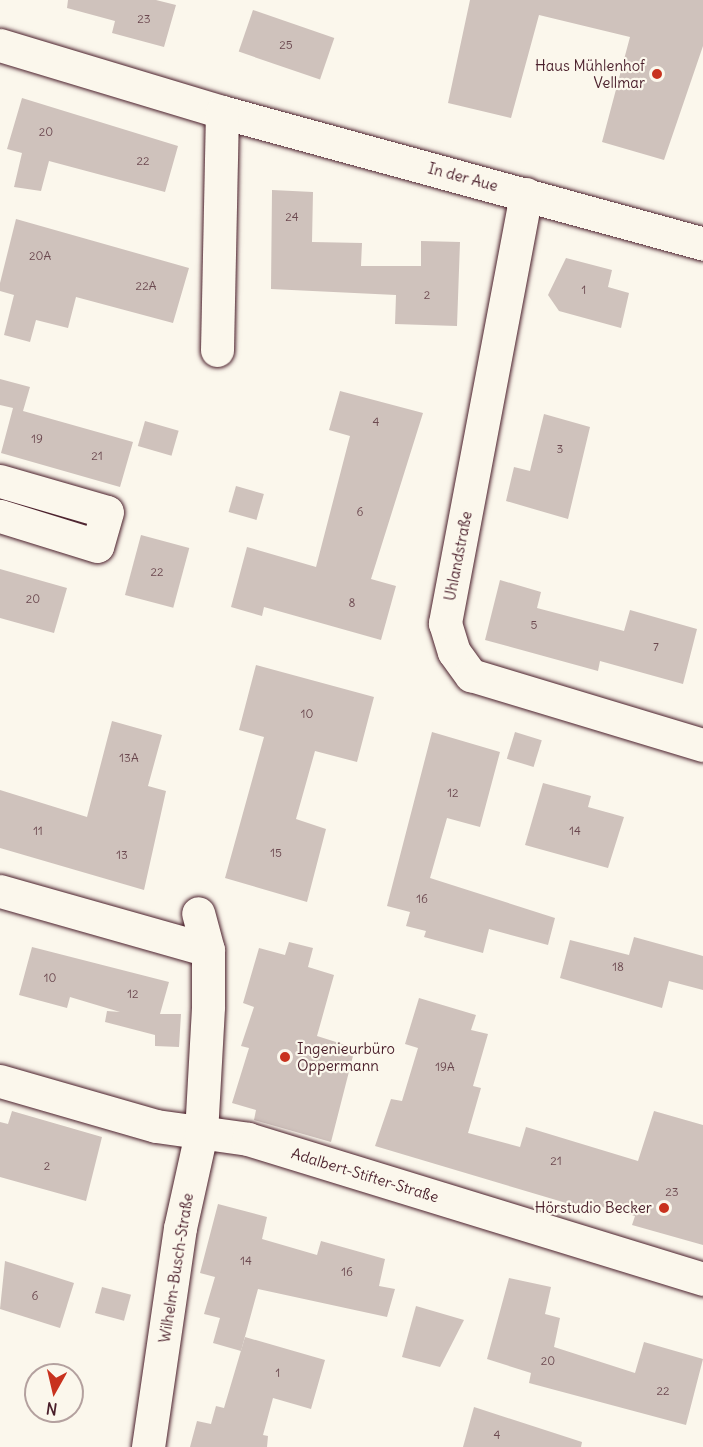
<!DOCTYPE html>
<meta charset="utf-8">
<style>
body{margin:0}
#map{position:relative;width:703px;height:1447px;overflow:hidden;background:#fbf7ec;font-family:Delius,sans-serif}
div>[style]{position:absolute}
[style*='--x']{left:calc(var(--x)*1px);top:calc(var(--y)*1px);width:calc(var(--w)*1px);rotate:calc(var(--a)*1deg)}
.building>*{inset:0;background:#cfc2bc;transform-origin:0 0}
.roads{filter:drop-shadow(0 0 2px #4a1f2b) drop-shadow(0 0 2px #4a1f2b)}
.minor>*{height:33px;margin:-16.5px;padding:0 16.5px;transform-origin:16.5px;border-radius:16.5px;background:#fbf7ec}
.dots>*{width:16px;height:16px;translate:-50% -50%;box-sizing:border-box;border:3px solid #fbf7ec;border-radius:50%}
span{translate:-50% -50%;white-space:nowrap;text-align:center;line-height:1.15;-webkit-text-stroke:4.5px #fbf7ec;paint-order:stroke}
.number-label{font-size:12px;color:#6b484f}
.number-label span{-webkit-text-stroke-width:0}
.poi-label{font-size:15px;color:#4a1f2b}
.right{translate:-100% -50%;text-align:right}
.left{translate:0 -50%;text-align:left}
.street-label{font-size:15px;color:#4a1f2b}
.north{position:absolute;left:24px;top:1363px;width:60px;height:60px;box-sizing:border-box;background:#fbf7ec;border:2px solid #b4a19f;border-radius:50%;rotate:188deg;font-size:16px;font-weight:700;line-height:24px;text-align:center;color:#4a1f2b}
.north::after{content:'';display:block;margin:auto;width:21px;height:27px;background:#c8321e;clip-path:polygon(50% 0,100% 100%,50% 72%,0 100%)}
</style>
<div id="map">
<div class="building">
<div style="clip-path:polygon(68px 0,156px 0,176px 5px,164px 47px,112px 33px,115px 21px,67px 8px)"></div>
<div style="clip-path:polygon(470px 0,703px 0,703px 46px,664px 160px,602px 142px,630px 37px,539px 15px,511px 118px,448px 103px)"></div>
<div style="left:253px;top:10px;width:86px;height:44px;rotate:19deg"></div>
<div style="clip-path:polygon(22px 98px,178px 146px,165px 192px,49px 161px,41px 191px,14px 187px,22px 153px,7px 149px)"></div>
<div style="clip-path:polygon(272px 190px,313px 192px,312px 242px,362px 243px,361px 266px,421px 266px,421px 241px,460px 242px,457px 326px,395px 324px,396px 295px,271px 289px)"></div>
<div style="clip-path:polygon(16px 219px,189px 268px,173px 323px,76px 297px,68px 328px,36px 320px,30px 342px,4px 335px,14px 295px,0 291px,0 283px)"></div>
<div style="clip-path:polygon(566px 258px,612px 270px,608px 287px,629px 293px,621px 328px,559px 311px,548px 295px)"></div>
<div style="clip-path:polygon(0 379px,30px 387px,23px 411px,133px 442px,120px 487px,1px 453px,13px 408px,0 405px)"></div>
<div style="clip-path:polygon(340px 391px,423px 413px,371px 579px,396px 586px,381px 640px,264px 607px,262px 616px,231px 607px,247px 547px,316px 567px,350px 436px,329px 430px)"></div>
<div style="clip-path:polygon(544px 414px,590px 427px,568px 519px,506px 501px,514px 467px,530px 471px)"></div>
<div style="left:145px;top:421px;width:35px;height:26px;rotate:16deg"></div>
<div style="left:236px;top:486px;width:29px;height:27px;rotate:16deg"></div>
<div style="left:141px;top:535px;width:50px;height:62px;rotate:15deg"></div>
<div style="clip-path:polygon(0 569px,67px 588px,54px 633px,0 618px)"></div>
<div style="clip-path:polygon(500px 580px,541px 592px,537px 608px,624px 631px,630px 610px,697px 629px,683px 684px,600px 661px,598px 671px,485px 640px)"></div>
<div style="clip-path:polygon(256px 665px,374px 697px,357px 762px,315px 751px,296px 819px,326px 829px,307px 902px,225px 878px,264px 737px,239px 730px)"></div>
<div style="clip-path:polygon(112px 721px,162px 735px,148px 786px,166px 791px,144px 890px,0 848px,0 790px,87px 817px)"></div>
<div style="clip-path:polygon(432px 732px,500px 752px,480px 827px,447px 818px,430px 878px,555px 918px,548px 945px,489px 929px,483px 953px,424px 937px,426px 931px,406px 926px,410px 912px,387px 906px)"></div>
<div style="left:515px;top:732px;width:28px;height:28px;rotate:17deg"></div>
<div style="clip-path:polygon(543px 783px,591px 796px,588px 807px,624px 817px,608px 868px,525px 845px)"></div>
<div style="clip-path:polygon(634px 937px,703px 956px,703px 990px,669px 981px,662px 1008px,560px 978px,570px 940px,629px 955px)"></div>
<div style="clip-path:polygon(289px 942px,313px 948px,308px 967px,334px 975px,317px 1036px,355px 1048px,331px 1142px,254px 1120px,256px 1110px,232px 1103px,249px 1048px,241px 1046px,254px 1007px,243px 1003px,259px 948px,285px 955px)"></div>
<div style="clip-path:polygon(32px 947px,169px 982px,160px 1014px,181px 1014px,179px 1047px,155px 1046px,155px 1035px,105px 1022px,107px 1011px,120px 1012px,70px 997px,67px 1008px,19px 995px)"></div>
<div style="clip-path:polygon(419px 998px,476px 1015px,471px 1030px,488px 1034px,473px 1086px,481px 1088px,468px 1133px,520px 1147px,526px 1127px,638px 1161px,654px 1111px,703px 1125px,703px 1245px,632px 1225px,635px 1216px,585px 1202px,583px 1208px,375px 1146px,391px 1099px,402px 1101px,418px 1048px,405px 1044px)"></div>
<div style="clip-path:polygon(12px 1111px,102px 1137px,86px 1201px,0 1177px,0 1122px,8px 1124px)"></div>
<div style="clip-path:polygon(218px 1204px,267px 1217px,262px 1239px,317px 1255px,321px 1241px,385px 1259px,379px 1286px,395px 1289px,387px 1317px,258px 1289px,241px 1351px,213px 1343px,220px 1318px,204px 1314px,215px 1277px,200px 1273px)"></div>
<div style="clip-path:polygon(5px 1261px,74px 1283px,60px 1328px,0 1309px)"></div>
<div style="clip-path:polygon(509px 1278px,551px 1287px,545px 1314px,560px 1318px,554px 1347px,635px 1373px,644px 1342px,703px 1359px,686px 1425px,529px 1383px,531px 1373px,487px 1359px)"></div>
<div style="left:102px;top:1287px;width:30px;height:27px;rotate:15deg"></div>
<div style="clip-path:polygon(416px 1306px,464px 1320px,440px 1367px,402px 1357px)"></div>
<div style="clip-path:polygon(245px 1337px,325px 1360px,311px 1409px,273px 1398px,263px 1435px,268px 1436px,267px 1447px,190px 1447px,197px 1421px,211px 1424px,216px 1406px,224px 1408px)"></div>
<div style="clip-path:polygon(474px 1407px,582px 1442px,581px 1447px,463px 1447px)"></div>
</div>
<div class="roads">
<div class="minor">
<div style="--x:0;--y:45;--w:232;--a:16.8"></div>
<div style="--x:222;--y:112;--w:499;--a:15.3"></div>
<div style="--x:526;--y:194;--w:437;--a:100.7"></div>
<div style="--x:445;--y:623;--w:30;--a:73"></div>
<div style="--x:454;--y:652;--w:29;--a:54"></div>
<div style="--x:471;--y:675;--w:242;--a:16.8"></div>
<div style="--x:217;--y:350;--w:238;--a:-88.8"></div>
<div style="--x:0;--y:481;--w:111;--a:16.2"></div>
<div style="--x:107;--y:512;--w:35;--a:106"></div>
<div style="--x:97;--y:546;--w:102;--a:-162.8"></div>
<div style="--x:0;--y:891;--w:216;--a:15.8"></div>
<div style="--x:0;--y:1081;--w:162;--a:16.1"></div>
<div style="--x:156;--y:1126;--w:93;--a:8"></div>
<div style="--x:248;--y:1139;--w:476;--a:17.1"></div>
<div style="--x:148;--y:1447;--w:221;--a:-81.7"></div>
<div style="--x:180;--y:1228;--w:97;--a:-77.5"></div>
<div style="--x:201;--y:1133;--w:127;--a:-86.8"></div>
<div style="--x:208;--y:1006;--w:56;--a:-90"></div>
<div style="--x:208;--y:950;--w:38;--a:-105"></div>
</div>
</div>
<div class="dots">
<div style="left:657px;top:74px;background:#c8321e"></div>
<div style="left:285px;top:1057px;background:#c8321e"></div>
<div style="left:664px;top:1208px;background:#c8321e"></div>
</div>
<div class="number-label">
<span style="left:144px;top:19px">23</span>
<span style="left:286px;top:45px">25</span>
<span style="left:46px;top:132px">20</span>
<span style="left:143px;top:161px">22</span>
<span style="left:292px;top:217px">24</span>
<span style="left:40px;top:256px">20A</span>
<span style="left:146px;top:286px">22A</span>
<span style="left:584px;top:290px">1</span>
<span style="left:427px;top:295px">2</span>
<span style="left:376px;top:422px">4</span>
<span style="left:37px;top:439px">19</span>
<span style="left:560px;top:449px">3</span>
<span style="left:97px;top:456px">21</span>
<span style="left:360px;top:512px">6</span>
<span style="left:157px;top:572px">22</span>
<span style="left:33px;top:599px">20</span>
<span style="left:352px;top:603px">8</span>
<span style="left:534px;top:625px">5</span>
<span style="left:656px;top:647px">7</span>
<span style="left:307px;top:714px">10</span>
<span style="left:129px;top:758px">13A</span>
<span style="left:453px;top:793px">12</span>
<span style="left:38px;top:831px">11</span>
<span style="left:575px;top:831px">14</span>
<span style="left:276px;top:853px">15</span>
<span style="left:122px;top:855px">13</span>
<span style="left:422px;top:899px">16</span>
<span style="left:618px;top:967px">18</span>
<span style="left:50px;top:978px">10</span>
<span style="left:133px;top:994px">12</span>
<span style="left:445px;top:1067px">19A</span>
<span style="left:556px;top:1161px">21</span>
<span style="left:47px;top:1166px">2</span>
<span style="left:672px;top:1192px">23</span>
<span style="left:246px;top:1261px">14</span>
<span style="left:347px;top:1272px">16</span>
<span style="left:35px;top:1296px">6</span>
<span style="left:548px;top:1361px">20</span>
<span style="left:278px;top:1373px">1</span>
<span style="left:663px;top:1391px">22</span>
<span style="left:497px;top:1435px">4</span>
</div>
<div class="poi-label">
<span class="right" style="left:645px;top:74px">Haus Mühlenhof<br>Vellmar</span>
<span class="left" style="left:297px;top:1057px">Ingenieurbüro<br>Oppermann</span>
<span class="right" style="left:652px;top:1208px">Hörstudio Becker</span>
</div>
<div class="street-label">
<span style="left:463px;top:177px;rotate:15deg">In der Aue</span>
<span style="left:458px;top:556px;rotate:-79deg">Uhlandstraße</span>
<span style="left:365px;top:1175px;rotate:17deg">Adalbert-Stifter-Straße</span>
<span style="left:176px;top:1268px;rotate:-81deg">Wilhelm-Busch-Straße</span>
</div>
<div class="north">N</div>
</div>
